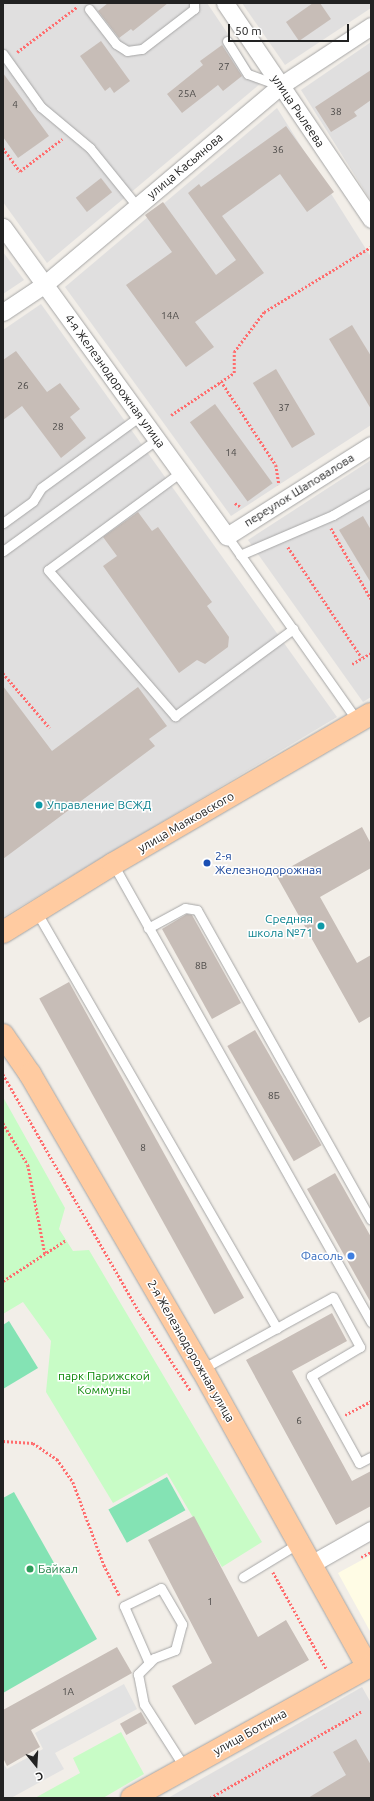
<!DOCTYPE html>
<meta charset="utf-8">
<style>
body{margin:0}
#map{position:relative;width:374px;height:1801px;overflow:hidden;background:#f2eee8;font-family:Ubuntu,sans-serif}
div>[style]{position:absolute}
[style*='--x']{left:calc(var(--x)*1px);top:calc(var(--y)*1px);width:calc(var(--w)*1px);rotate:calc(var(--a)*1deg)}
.residential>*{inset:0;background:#e0dfdf}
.education>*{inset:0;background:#fffce5}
.park>*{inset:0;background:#c8fcc6}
.pitch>*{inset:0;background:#84e3b4;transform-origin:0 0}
.parking>*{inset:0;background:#e2e2e2}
.building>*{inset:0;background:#c7bdb7;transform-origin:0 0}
.path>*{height:2.5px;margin-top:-1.25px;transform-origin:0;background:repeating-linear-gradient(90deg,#ff6d6e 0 2px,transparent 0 4px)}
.roads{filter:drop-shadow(0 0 1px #a6a6a6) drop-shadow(0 0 1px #a6a6a6)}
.service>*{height:9px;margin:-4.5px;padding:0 4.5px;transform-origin:4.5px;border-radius:4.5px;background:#fff}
.minor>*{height:17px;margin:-8.5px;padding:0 8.5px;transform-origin:8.5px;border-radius:8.5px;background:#fff}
.primary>*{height:22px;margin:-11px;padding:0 11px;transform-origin:11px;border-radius:11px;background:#ffcba1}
.dots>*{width:11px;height:11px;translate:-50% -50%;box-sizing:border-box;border:2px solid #fff;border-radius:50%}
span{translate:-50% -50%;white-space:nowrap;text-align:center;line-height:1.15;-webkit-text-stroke:3px #fff;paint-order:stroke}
.number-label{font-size:10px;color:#4b4947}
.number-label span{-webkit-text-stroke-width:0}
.street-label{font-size:12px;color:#222}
.culture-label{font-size:12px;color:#0d838f}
.left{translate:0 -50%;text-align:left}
.right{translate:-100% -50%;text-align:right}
.transit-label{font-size:12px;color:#164399}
.shop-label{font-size:12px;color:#366cbe}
.park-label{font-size:12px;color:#0c8807}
.leisure-label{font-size:12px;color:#27864d}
.frame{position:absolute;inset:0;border:4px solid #222;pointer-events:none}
.north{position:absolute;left:16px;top:1745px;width:40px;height:40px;-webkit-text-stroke:3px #fff;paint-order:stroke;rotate:162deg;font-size:11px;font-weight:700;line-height:16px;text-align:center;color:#222}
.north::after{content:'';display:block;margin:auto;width:14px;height:18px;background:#222;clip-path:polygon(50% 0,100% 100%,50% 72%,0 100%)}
.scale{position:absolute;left:228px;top:24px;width:121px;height:18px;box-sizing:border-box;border:2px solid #222;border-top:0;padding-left:5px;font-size:12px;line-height:14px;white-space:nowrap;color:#222;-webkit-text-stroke:3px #fff;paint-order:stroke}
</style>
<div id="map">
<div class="residential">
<div style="clip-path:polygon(3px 3px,207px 3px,261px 83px,47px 263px,3px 202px)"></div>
<div style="clip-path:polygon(242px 3px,371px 3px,371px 8px,285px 65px)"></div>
<div style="clip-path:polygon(371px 42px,371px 201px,301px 90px)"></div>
<div style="clip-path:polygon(277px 108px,371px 257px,371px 425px,231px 516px,65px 287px)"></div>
<div style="clip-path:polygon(3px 252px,24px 280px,3px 294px)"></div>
<div style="clip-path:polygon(41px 304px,337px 717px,3px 917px,3px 330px)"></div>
<div style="clip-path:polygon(371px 460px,371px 697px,363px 702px,248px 540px)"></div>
<div style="clip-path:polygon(362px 1687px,371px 1703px,371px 1798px,168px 1798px)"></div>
</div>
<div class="education">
<div style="clip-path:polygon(371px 1555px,371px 1633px,338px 1573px)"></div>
</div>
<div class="park">
<div style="clip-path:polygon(3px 1097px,65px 1208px,59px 1229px,73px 1251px,89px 1250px,262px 1542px,222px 1567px,167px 1473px,113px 1503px,46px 1392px,51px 1341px,23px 1302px,3px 1314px)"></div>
<div style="clip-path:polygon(121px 1732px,144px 1774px,103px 1798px,35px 1798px,80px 1773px,73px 1758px)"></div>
</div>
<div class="pitch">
<div style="clip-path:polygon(9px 1321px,38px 1368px,3px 1389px,3px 1325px)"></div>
<div style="left:167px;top:1477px;width:38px;height:67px;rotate:61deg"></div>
<div style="clip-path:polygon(14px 1492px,97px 1639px,3px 1693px,3px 1498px)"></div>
</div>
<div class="parking">
<div style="clip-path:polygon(124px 1684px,137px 1709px,55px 1753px,64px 1769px,11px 1798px,3px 1798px,3px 1763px,7px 1769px,43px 1749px,35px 1733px)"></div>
</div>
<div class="building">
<div style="clip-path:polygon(108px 3px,168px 3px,133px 31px,131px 29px,119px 38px,98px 11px)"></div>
<div style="clip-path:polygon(313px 3px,320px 3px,331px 19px,299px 41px,286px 22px)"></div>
<div style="clip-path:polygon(101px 41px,130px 81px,114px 93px,110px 87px,105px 91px,80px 56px)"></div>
<div style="clip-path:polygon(222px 45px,242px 76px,223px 91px,218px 85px,182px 113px,167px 94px,203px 65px,200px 61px)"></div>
<div style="clip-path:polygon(371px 70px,371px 100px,354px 112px,357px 116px,331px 132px,315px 107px)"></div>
<div style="clip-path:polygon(3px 73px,49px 136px,18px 158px,3px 137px)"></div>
<div style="clip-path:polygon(286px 126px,334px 192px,307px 212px,280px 174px,222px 216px,264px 273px,195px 322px,214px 347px,186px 367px,126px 285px,172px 252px,145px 215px,163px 202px,216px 275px,236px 260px,188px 193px,199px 184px,201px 187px)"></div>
<div style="left:101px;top:178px;width:18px;height:32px;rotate:52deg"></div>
<div style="clip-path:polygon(352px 325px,371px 356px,371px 409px,329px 339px)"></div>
<div style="clip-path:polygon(16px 351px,47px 392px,60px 383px,80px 409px,70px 417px,86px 438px,61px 458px,22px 406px,3px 420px,3px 360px)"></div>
<div style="left:276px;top:369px;width:76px;height:27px;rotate:59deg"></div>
<div style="left:215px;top:404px;width:98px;height:31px;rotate:54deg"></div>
<div style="clip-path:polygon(138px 512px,152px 531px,158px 527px,212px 602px,207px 606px,229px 637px,228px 647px,205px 664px,197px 660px,179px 673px,103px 566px,117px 556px,103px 537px)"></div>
<div style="clip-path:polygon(363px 516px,371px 530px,371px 583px,339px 530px)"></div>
<div style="clip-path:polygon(3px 686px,52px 751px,138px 687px,167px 726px,149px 739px,155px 746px,3px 859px)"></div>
<div style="clip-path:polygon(362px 827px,371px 844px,371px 868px,320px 897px,357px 963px,371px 955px,371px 1016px,359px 1023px,276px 875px)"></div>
<div style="clip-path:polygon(187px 914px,192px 915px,241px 1003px,212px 1019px,162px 929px)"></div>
<div style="left:69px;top:982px;width:361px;height:34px;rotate:61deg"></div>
<div style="left:255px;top:1030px;width:133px;height:32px;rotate:60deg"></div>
<div style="clip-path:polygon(335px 1173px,371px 1237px,371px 1303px,307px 1189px)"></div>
<div style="clip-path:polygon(332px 1313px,347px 1341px,292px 1371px,352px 1481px,371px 1471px,371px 1506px,336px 1525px,246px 1360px)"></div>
<div style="clip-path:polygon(194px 1516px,258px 1637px,286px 1620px,309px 1660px,195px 1725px,172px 1686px,212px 1663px,148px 1540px)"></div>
<div style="clip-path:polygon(117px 1647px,132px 1673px,31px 1730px,40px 1747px,7px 1766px,3px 1758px,3px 1710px)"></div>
<div style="left:141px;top:1712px;width:13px;height:24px;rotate:61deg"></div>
<div style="clip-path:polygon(356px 1739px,371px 1765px,371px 1798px,308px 1798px,346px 1775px,333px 1752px)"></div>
</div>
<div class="path">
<div style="--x:17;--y:52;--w:75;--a:-36.9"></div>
<div style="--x:3;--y:148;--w:29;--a:54"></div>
<div style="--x:20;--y:171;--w:53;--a:-37.3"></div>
<div style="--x:221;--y:381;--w:100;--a:56.8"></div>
<div style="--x:276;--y:465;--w:20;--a:81"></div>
<div style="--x:171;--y:415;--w:76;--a:-33.7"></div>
<div style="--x:234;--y:373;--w:21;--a:-90"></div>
<div style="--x:234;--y:352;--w:50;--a:-53.1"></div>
<div style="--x:264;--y:312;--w:125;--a:-31.3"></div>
<div style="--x:235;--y:503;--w:7;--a:34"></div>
<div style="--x:331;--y:528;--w:81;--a:60.6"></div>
<div style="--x:288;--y:547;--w:133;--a:56.3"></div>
<div style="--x:352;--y:664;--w:22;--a:-30"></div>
<div style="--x:3;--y:673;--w:72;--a:49.5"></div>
<div style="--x:3;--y:1074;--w:281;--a:60.2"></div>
<div style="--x:143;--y:1318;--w:87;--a:56.7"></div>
<div style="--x:3;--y:1123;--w:49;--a:59.2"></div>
<div style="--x:28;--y:1165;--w:90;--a:79.1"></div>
<div style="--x:3;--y:1281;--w:75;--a:-33.1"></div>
<div style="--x:345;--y:1415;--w:30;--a:-28"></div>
<div style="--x:3;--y:1441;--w:30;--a:4"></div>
<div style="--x:33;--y:1443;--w:29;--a:34"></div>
<div style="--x:57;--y:1459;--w:28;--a:55"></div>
<div style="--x:73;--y:1482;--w:89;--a:69.5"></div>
<div style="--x:104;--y:1565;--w:34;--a:63"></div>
<div style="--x:361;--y:1557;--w:11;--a:-27"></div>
<div style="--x:273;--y:1572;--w:110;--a:61.1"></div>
<div style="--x:210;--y:1798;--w:175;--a:-29.8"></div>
</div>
<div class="roads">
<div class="service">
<div style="--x:89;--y:9;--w:44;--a:52.4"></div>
<div style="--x:116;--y:44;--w:13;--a:32"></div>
<div style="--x:127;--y:51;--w:15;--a:-8"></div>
<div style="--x:142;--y:49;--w:66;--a:-37.6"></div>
<div style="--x:194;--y:9;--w:6;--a:-90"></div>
<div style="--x:227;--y:41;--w:39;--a:58"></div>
<div style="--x:248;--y:74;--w:33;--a:20"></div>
<div style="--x:3;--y:54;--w:65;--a:54.4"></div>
<div style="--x:41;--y:107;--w:64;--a:39.9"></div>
<div style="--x:90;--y:148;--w:75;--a:51"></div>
<div style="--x:181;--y:472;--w:165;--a:143.6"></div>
<div style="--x:48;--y:570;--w:194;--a:49"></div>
<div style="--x:175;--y:716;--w:147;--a:-36.4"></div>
<div style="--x:3;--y:523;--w:37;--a:-36"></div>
<div style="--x:33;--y:501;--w:15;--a:-58"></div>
<div style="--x:41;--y:488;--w:122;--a:-36"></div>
<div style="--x:227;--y:536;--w:228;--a:54.8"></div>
<div style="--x:3;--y:551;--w:190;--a:-36"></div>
<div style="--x:240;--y:555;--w:101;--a:-23.3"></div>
<div style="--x:333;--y:515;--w:44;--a:-30.1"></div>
<div style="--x:113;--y:864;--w:526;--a:60.61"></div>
<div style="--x:36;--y:911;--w:482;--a:60"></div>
<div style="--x:148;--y:928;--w:42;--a:-28.4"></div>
<div style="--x:185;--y:908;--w:12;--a:9"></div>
<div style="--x:197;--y:910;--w:355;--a:60.7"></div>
<div style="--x:202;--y:1369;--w:149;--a:-28.8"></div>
<div style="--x:333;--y:1297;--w:57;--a:61.6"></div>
<div style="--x:360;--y:1347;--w:57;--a:149.4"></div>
<div style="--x:311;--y:1376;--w:99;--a:61.1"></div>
<div style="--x:359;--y:1463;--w:13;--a:-27"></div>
<div style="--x:243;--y:1577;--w:66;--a:-31.3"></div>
<div style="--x:149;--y:1663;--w:62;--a:-113.7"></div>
<div style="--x:124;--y:1606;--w:41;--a:-25.9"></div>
<div style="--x:161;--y:1588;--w:42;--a:59.7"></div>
<div style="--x:182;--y:1624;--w:27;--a:105"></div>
<div style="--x:175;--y:1650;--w:22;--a:159"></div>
<div style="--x:154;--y:1658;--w:23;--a:135"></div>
<div style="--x:138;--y:1674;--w:31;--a:79"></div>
<div style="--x:144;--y:1704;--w:76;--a:57.4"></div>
</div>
<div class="minor">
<div style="--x:225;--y:3;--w:261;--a:55.9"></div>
<div style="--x:3;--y:227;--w:382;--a:54.1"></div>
<div style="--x:227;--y:536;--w:170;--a:-32.3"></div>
<div style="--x:3;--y:312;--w:50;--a:-33.7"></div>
<div style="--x:45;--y:284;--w:307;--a:-40.1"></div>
<div style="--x:280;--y:86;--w:109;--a:-33.4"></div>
<div style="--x:313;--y:1563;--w:67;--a:-29.6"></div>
</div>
<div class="primary">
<div style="--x:3;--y:932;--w:129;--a:-31.7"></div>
<div style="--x:113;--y:864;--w:298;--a:-30.2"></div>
<div style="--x:3;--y:1035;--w:47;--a:55.3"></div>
<div style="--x:30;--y:1074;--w:341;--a:59.8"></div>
<div style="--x:202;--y:1369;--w:341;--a:60.9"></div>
<div style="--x:368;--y:1667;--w:270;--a:151"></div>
</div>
</div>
<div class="dots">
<div style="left:39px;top:805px;background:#0f9aa8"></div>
<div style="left:207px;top:863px;background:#1a4fb4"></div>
<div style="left:321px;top:926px;background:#0f9aa8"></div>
<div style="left:351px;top:1256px;background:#3f7fe0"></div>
<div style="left:30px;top:1569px;background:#2e9e5b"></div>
</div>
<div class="number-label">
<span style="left:224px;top:67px">27</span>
<span style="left:187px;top:94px">25А</span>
<span style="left:15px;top:105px">4</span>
<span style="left:336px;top:112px">38</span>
<span style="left:278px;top:150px">36</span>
<span style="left:170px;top:316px">14А</span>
<span style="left:23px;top:386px">26</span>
<span style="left:284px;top:408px">37</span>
<span style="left:58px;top:427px">28</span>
<span style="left:231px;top:453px">14</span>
<span style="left:201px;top:966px">8В</span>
<span style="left:274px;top:1096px">8Б</span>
<span style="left:143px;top:1148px">8</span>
<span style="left:299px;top:1421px">6</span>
<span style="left:210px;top:1602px">1</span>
<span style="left:68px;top:1692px">1А</span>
</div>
<div class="street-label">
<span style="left:298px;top:111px;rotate:56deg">улица Рылеева</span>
<span style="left:185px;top:166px;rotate:-40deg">улица Касьянова</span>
<span style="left:115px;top:381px;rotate:54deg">4-я Железнодорожная улица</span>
<span style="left:299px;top:490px;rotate:-32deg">переулок Шаповалова</span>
<span style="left:186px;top:822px;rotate:-30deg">улица Маяковского</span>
<span style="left:191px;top:1351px;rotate:60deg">2-я Железнодорожная улица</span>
<span style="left:250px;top:1732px;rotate:-29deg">улица Боткина</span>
</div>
<div class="culture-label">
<span class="left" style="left:47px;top:805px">Управление ВСЖД</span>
<span class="right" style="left:313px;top:926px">Средняя<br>школа №71</span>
</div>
<div class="transit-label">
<span class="left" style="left:215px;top:863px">2-я<br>Железнодорожная</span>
</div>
<div class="shop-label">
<span class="right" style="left:343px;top:1256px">Фасоль</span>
</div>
<div class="park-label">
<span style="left:104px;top:1383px">парк Парижской<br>Коммуны</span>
</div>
<div class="leisure-label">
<span class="left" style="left:38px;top:1569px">Байкал</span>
</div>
<div class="frame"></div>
<div class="north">С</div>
<div class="scale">50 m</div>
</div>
